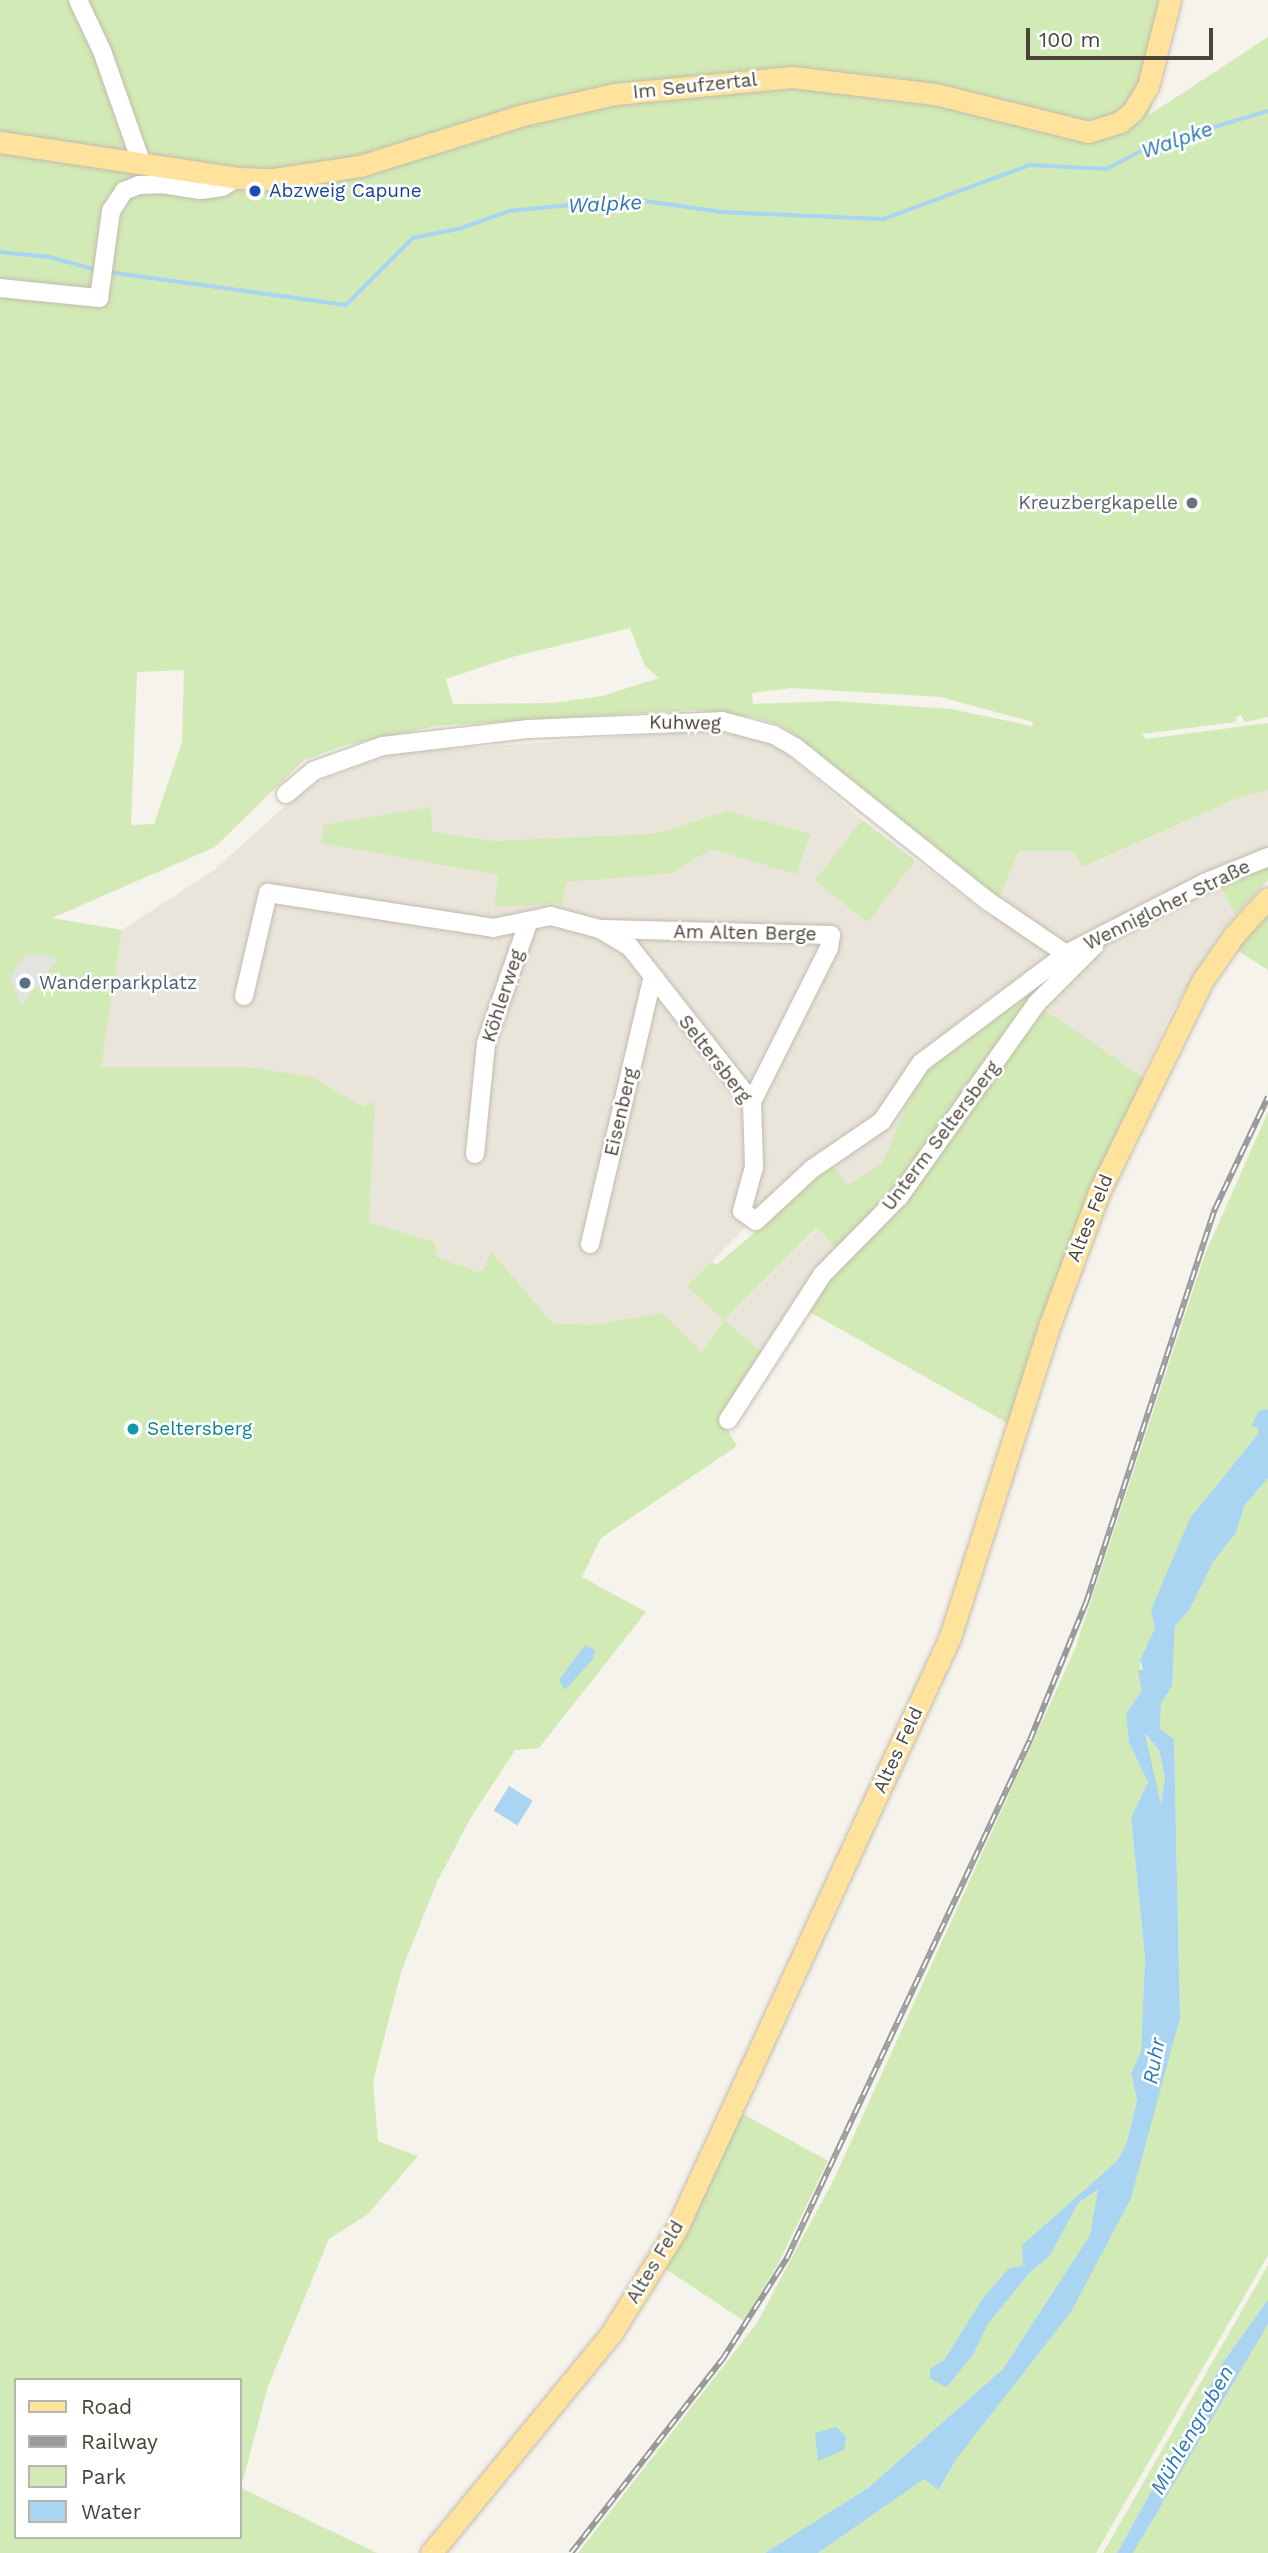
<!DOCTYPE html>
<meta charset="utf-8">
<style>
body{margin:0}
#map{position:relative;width:1268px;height:2553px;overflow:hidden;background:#f6f3ec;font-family:"Work Sans",sans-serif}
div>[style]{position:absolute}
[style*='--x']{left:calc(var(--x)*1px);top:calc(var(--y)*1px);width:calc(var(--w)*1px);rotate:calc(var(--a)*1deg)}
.residential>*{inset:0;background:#eae5da}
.green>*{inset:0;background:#d2eab5;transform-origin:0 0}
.parking>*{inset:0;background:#e5e3e0}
.water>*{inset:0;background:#a9d4f2;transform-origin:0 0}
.stream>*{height:3.5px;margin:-1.75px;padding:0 1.75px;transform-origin:1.75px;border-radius:1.75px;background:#a9d4f2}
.roads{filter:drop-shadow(0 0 2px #c2bbae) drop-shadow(0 0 2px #c2bbae)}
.minor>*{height:18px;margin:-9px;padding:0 9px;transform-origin:9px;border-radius:9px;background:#fff}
.major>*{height:21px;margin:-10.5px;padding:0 10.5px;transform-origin:10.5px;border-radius:10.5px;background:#ffe39c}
.rail>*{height:6px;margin-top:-3px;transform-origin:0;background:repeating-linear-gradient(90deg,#fff 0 10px,#9a9a9a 0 20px);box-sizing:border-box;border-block:2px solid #9a9a9a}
.dots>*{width:19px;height:19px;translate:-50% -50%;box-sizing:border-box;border:4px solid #fff;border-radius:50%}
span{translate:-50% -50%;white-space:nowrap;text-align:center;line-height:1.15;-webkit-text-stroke:5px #fff;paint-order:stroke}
.street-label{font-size:19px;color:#4b4439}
.transit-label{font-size:19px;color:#164399}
.left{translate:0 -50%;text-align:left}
.worship-label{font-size:19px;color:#5b616d}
.right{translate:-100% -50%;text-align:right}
.service-label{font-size:19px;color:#4e5e75}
.culture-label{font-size:19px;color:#0d838f}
.water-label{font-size:21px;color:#2e7ab2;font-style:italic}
.legend{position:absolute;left:14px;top:2378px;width:228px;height:161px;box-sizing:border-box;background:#fff;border:2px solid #b7b4b0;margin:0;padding:9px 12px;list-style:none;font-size:21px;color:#4b4439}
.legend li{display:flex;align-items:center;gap:14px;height:35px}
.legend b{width:35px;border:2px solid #b7b4b0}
.scale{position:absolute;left:1026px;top:28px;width:187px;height:32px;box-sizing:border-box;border:4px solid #4b4439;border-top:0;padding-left:9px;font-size:21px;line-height:24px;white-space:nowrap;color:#4b4439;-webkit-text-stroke:5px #fff;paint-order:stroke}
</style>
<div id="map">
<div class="residential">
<div style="clip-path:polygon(687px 732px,750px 735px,781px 748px,860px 818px,992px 918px,1019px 851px,1072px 851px,1084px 867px,1233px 800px,1268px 790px,1268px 881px,1219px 934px,1169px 1017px,1142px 1077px,1038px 1006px,1049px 957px,905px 1094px,910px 1101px,882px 1163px,847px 1187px,831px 1162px,758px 1207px,741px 1232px,688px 1286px,724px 1320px,818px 1227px,839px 1253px,765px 1355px,702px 1352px,662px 1313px,593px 1325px,552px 1323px,489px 1251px,484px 1269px,478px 1272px,437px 1257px,435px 1242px,369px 1222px,364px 1107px,312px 1077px,251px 1067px,100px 1067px,122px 930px,214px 870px,295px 797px,325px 779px,396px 753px)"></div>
</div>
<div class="green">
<div style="clip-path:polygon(evenodd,0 0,1180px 0,1149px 115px,1268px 37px,1268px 717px,1245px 722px,1241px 715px,1236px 717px,1236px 722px,1142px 734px,1146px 739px,1268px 723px,1268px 790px,1233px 800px,1083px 867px,1072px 851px,1019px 851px,999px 899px,782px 726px,753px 717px,694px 710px,435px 726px,345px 745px,304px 760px,215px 847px,52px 918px,122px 930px,101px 1067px,251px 1067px,312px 1077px,364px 1107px,375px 1101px,369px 1222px,435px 1242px,437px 1257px,478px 1272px,484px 1269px,490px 1250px,552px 1323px,593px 1325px,662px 1313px,702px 1352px,724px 1321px,687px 1286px,712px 1261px,716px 1265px,766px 1223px,831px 1162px,847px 1186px,882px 1163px,909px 1101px,905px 1094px,921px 1070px,1071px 956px,905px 1184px,839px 1253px,817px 1227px,724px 1320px,765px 1355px,722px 1420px,737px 1446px,601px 1538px,582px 1577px,646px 1612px,539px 1748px,515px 1750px,470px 1819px,437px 1882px,401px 1972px,373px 2082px,378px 2141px,418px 2156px,368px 2214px,329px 2239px,268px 2386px,241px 2488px,377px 2553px,0 2553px,0 0,630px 628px,645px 666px,659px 678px,602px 696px,553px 703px,453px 704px,446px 679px,512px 657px,630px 628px,0 0,184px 670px,182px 742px,154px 824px,131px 825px,137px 672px,184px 670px,0 0,792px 688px,941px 697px,1033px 722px,1032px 726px,951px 709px,835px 701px,753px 704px,752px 693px,792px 688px,0 0,16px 2380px,240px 2380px,240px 2537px,16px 2537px,16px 2380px)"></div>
<div style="clip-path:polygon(431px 807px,432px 832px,493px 841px,655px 834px,727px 811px,811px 834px,796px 874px,711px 849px,673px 873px,566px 882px,563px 903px,494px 907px,499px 875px,321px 843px,324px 825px)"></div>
<div style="left:862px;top:820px;width:67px;height:77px;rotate:38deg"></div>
<div style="clip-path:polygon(1268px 862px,1268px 880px,1235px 915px,1220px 884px)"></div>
<div style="clip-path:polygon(1268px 907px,1268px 970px,1232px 947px)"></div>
<div style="clip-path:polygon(1038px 1006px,1149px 1081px,1009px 1424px,808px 1311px,830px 1279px,921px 1182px)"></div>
<div style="clip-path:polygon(1268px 1112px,1268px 1409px,1259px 1411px,1252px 1426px,1258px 1428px,1258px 1434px,1190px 1518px,1152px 1610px,1155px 1628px,1140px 1660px,1142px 1690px,1126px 1714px,1129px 1743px,1148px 1782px,1131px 1819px,1145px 1957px,1141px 2052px,1131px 2073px,1137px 2100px,1126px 2145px,1117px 2161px,1022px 2245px,1023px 2266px,1009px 2268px,983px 2298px,944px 2360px,938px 2363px,951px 2382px,973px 2355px,988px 2324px,1031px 2271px,1049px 2257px,1079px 2202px,1099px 2190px,1090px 2235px,1003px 2369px,868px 2488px,765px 2553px,578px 2553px,757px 2323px,834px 2179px,1075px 1649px,1205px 1254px)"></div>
<div style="clip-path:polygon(1268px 1478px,1268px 2255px,1096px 2553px,818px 2553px,924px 2479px,940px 2489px,955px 2461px,1071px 2312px,1180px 2018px,1174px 1739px,1160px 1729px,1161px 1704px,1172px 1686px,1175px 1626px,1190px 1609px,1213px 1562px,1236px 1533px,1244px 1506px)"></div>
<div style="clip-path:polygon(1144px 1734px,1159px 1750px,1165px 1778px,1161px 1808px)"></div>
<div style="clip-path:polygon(743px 2114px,828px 2161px,779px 2262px,744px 2321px,663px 2267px)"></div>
<div style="clip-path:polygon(1268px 2265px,1268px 2300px,1223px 2362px,1117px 2553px,1103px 2553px)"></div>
<div style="clip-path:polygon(1268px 2324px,1268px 2553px,1133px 2553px,1242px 2362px)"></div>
</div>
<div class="parking">
<div style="clip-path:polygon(39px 954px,58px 959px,21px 1005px,10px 978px,24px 956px)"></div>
</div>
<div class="water">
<div style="clip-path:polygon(evenodd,1268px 1409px,1268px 1478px,1244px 1506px,1236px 1533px,1213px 1562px,1190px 1609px,1175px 1626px,1172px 1686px,1161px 1704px,1160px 1729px,1174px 1739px,1180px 2018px,1131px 2198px,1071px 2312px,955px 2461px,939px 2490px,924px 2479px,818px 2553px,765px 2553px,868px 2488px,1003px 2369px,1090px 2235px,1098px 2190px,1079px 2202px,1049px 2257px,1031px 2271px,988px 2324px,973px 2355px,951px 2382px,945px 2387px,930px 2378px,930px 2369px,944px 2360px,983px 2298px,1009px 2268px,1023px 2266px,1022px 2245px,1117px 2161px,1126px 2145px,1137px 2100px,1131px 2073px,1141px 2052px,1145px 1957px,1131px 1818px,1148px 1782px,1129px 1743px,1126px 1714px,1142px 1690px,1138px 1671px,1143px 1669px,1140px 1660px,1155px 1628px,1151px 1610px,1190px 1518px,1258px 1434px,1258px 1428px,1251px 1426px,1259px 1411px,1268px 1409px,1145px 1734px,1159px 1750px,1165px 1778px,1161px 1804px,1145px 1734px)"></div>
<div style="clip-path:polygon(585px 1645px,595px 1650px,593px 1659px,565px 1690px,559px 1680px)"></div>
<div style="left:509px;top:1786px;width:28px;height:29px;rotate:32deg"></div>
<div style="clip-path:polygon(1268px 2300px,1268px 2324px,1133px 2553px,1117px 2553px,1223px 2362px)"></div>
<div style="clip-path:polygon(836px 2427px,846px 2437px,844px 2450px,818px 2461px,815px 2433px)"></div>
</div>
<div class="stream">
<div style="--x:0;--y:252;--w:50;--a:5.7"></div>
<div style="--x:50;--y:257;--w:49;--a:15.5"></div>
<div style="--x:108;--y:272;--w:240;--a:7.9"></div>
<div style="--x:346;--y:305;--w:95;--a:-45"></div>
<div style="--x:413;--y:238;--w:50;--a:-11.5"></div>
<div style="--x:462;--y:228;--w:50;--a:-19.9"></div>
<div style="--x:509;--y:211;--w:124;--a:-5.6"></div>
<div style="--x:632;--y:199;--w:90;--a:8.3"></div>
<div style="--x:721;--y:212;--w:163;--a:2.5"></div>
<div style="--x:884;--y:219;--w:156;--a:-20.3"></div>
<div style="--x:1030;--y:165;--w:77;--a:3"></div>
<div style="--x:1107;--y:169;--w:49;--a:-28.1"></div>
<div style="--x:1150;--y:146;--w:123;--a:-16.5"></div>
</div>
<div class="roads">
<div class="minor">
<div style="--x:78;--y:0;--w:56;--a:64.8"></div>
<div style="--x:102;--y:51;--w:118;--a:70.6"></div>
<div style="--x:0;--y:288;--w:100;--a:5.8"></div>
<div style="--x:99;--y:298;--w:88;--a:-82.1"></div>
<div style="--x:111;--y:211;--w:24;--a:-57"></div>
<div style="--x:124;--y:191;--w:16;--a:-22"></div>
<div style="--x:139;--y:185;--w:23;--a:-2"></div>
<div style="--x:162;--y:184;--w:39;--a:9"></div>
<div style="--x:201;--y:190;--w:21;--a:-8"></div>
<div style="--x:222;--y:187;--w:17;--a:-31"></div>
<div style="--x:286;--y:794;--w:35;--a:-40"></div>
<div style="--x:313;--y:771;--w:74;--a:-19.7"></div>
<div style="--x:383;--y:746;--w:145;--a:-6.7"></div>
<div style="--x:527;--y:729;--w:195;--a:-2.3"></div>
<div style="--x:722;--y:721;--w:54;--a:15.1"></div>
<div style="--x:774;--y:735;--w:24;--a:30"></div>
<div style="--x:795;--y:747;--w:247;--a:38.6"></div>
<div style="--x:988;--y:901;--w:94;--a:34.2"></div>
<div style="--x:603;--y:929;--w:228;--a:1.5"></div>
<div style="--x:831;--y:935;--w:13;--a:99"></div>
<div style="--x:829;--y:948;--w:172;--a:116.6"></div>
<div style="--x:244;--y:996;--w:106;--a:-76.9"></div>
<div style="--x:268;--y:893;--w:228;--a:8.8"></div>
<div style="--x:493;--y:928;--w:59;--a:-11.7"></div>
<div style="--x:551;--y:916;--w:51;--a:14.9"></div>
<div style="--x:600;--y:929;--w:35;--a:31"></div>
<div style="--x:630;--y:947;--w:197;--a:51.8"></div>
<div style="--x:752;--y:1102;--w:65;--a:88.2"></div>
<div style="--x:754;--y:1167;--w:46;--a:105.3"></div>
<div style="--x:742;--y:1211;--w:17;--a:36"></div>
<div style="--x:756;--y:1221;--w:76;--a:-42.9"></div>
<div style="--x:812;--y:1169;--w:85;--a:-34.4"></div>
<div style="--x:882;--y:1121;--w:70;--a:-56.1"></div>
<div style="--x:921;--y:1063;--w:181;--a:-36.9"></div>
<div style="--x:1066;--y:954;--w:155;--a:-27.2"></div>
<div style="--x:1204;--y:883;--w:69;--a:-22.1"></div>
<div style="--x:475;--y:1154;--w:112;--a:-84.3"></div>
<div style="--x:486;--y:1043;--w:127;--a:-70.7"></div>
<div style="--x:590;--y:1244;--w:272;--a:-76.8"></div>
<div style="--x:728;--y:1420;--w:173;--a:-57"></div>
<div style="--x:822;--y:1275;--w:110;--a:-45.4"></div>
<div style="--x:899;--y:1197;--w:238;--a:-54.6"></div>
<div style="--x:1037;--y:1003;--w:81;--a:-45"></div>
</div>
<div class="major">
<div style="--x:0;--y:142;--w:240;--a:8.6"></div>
<div style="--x:237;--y:178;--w:37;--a:2"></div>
<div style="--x:274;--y:179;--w:87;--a:-8.6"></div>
<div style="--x:360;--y:166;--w:171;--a:-17.4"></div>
<div style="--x:523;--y:115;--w:94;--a:-12.9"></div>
<div style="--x:615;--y:94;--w:178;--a:-5.5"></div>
<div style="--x:792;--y:77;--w:144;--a:6.8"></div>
<div style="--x:935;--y:94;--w:158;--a:13.9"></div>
<div style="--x:1088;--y:132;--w:34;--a:-17"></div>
<div style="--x:1120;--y:122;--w:17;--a:-40"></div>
<div style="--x:1133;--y:111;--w:29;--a:-59"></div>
<div style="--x:1148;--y:86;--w:89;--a:-75.7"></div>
<div style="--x:431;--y:2553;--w:283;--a:-50.6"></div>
<div style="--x:611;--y:2334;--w:123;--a:-58"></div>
<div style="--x:676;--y:2230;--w:653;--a:-65.2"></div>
<div style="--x:950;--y:1637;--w:329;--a:-72.3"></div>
<div style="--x:1050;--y:1324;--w:141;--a:-69.6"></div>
<div style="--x:1099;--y:1192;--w:236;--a:-63.9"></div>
<div style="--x:1203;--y:980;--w:55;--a:-55.4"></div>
<div style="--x:1234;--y:935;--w:50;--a:-47.4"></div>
</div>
</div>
<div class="rail">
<div style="--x:571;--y:2553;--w:245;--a:-52"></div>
<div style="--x:722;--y:2360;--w:121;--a:-57.5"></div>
<div style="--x:787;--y:2258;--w:572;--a:-64.87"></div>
<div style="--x:1030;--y:1740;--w:148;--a:-67.8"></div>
<div style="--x:1086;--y:1603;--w:415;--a:-71.9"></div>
<div style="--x:1215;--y:1209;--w:124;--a:-64.7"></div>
</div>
<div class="dots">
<div style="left:255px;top:191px;background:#1a4fb4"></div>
<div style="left:1192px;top:503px;background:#6b7280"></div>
<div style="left:25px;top:983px;background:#5c6f8a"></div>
<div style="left:133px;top:1429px;background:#0f9aa8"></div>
</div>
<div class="street-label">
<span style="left:695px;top:86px;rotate:-6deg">Im Seufzertal</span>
<span style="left:685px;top:723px;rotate:1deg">Kuhweg</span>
<span style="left:1167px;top:905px;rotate:-26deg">Wennigloher Straße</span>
<span style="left:745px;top:933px;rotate:1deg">Am Alten Berge</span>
<span style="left:503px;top:996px;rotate:-72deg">Köhlerweg</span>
<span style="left:715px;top:1059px;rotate:52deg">Seltersberg</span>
<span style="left:621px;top:1112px;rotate:-77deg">Eisenberg</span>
<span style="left:941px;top:1136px;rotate:-53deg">Unterm Seltersberg</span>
<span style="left:1090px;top:1218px;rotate:-68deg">Altes Feld</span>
<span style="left:898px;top:1750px;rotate:-65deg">Altes Feld</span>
<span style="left:655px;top:2262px;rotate:-59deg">Altes Feld</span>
</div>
<div class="transit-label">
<span class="left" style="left:269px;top:191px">Abzweig Capune</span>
</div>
<div class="worship-label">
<span class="right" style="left:1178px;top:503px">Kreuzbergkapelle</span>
</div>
<div class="service-label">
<span class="left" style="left:39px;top:983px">Wanderparkplatz</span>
</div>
<div class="culture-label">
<span class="left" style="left:147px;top:1429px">Seltersberg</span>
</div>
<div class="water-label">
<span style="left:1177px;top:140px;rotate:-19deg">Walpke</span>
<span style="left:605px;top:204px;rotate:-3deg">Walpke</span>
<span style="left:1154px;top:2061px;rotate:-80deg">Ruhr</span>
<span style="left:1192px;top:2430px;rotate:-60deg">Mühlengraben</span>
</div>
<ul class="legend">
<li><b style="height:9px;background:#ffe39c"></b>Road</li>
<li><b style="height:9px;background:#9a9a9a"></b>Railway</li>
<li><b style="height:19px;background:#d2eab5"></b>Park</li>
<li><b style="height:19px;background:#a9d4f2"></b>Water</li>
</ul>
<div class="scale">100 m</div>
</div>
